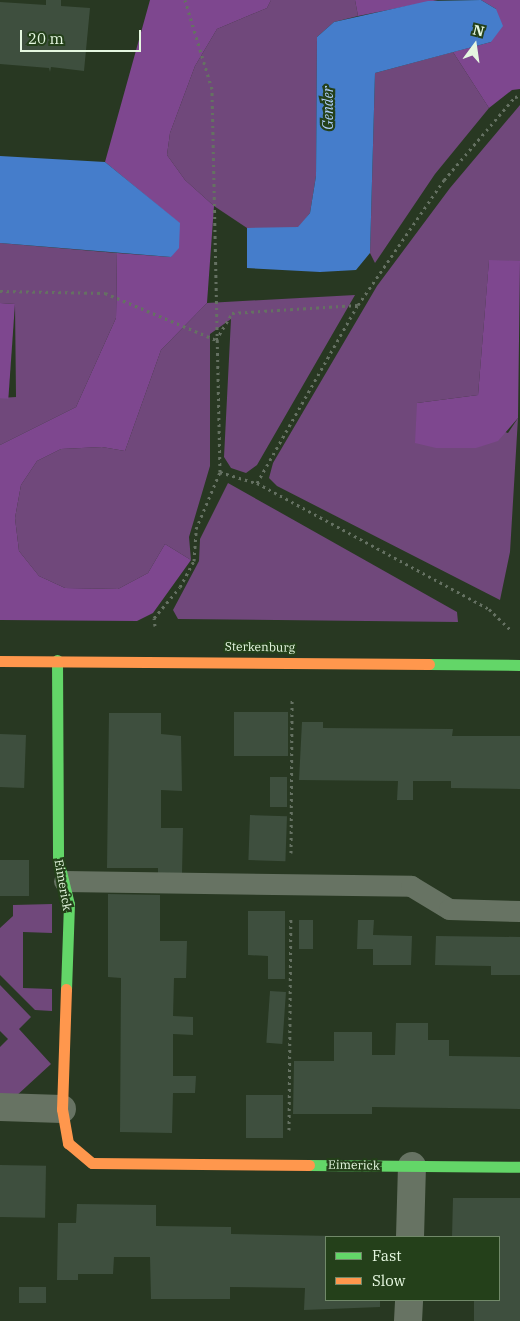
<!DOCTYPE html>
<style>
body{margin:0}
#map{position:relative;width:520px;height:1321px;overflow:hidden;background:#283822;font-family:"IBM Plex Serif",serif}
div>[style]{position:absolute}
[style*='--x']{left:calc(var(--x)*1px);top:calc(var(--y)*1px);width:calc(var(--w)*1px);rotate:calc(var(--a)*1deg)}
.green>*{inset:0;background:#70487b}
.forest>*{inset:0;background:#7e478f;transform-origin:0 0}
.water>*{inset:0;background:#457dcb}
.building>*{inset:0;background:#3e4f3e;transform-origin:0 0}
.path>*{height:3px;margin-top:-1.5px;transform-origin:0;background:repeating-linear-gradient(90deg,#657162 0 2.5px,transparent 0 6.5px)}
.lane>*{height:21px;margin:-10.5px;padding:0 10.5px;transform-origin:10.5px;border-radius:10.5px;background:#677363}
.street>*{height:28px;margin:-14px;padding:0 14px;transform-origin:14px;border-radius:14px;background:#677363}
.fast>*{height:11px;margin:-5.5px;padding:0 5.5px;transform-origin:5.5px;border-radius:5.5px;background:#63d668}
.slow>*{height:11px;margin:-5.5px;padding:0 5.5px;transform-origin:5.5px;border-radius:5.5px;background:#ff974d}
span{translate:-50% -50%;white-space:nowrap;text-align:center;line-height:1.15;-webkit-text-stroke:4.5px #24401a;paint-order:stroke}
.street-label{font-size:12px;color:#e5f7e0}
.water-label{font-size:14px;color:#b2d0fd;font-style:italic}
.legend{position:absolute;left:325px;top:1236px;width:175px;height:65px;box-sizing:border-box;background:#24401a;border:1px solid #718969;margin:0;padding:6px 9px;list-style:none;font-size:15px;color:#e5f7e0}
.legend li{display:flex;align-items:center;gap:10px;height:25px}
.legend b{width:25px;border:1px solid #718969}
.north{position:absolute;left:450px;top:20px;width:50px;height:50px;-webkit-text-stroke:4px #24401a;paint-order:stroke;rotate:14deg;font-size:14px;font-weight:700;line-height:20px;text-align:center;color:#e5f7e0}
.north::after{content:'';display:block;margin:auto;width:18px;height:22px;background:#e5f7e0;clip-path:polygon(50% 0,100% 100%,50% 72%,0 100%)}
.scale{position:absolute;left:20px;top:30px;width:121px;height:22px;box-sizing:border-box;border:2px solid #e5f7e0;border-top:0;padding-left:6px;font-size:15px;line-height:18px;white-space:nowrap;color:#e5f7e0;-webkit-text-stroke:4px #24401a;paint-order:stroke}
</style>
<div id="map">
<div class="green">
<div style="clip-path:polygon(271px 0,355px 0,358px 16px,334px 22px,317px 37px,316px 176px,310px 213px,299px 227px,277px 230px,247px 228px,214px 206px,185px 180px,167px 155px,170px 133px,195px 66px,217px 29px,267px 8px)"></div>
<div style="clip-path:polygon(453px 52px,489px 108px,435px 174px,375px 263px,370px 253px,375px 73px)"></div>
<div style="clip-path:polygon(520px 105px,520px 261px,489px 261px,478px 395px,417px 403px,508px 433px,518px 418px,510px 552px,500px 600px,277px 486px,269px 478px,273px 463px,377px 286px,450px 188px)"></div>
<div style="clip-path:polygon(0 243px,117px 253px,116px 318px,76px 407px,0 445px,0 398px,16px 397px,15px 304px,0 303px)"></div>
<div style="clip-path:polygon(355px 295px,257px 465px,246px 473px,231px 468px,224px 457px,231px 319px,210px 334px,210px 466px,189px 537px,191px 560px,165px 544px,148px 573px,118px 589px,65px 588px,39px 576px,19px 551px,15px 518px,21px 485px,37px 461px,61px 449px,102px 447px,125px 451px,161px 350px,207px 303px)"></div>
<div style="clip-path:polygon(228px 483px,457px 612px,458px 622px,178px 619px,173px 610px,199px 561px,200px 539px)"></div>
<div style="clip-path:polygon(52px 904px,52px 933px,23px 932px,23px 988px,52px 989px,52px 1011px,35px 1010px,0 975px,0 928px,13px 916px,13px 905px)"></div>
<div style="clip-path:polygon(0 985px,31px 1017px,19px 1029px,51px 1064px,15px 1097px,0 1097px,0 1047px,8px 1039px,0 1031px)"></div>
</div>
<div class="forest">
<div style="clip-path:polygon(150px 0,271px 0,267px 8px,217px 29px,195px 66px,170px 133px,167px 155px,185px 180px,214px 206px,207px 303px,161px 350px,125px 451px,102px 447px,61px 449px,37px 461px,21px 485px,15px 518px,19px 551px,39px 576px,65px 588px,118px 589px,148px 573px,165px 544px,191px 560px,153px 613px,137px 621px,0 620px,0 445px,76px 407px,116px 318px,117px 253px,171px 257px,179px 223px,105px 162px)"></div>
<div style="clip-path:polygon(355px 0,438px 0,358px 16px)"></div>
<div style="clip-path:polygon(481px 0,520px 0,520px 89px,512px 90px,489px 108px,453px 52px,491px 42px,496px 9px)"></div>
<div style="clip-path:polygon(489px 260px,520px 261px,518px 418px,498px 441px,476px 448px,436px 448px,415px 443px,417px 403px,478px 395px)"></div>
<div style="left:0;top:303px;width:15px;height:95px;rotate:4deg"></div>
</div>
<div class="water">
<div style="clip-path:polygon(481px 0,496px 9px,503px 26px,491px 42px,375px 73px,370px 253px,356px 270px,320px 272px,247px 268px,247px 228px,298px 227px,310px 213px,316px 176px,317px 37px,334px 22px,428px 1px)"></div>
<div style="clip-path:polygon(0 156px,105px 162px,180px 223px,179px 248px,171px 257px,0 243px)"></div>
</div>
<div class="building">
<div style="clip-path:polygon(46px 0,61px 0,61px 6px,90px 8px,84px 71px,51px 67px,50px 72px,49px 68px,0 64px,0 2px,46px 5px)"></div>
<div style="left:234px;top:712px;width:54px;height:44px"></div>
<div style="clip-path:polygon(109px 713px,161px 713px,161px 734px,181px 736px,182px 791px,161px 790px,161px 828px,183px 828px,182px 874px,158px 873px,158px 868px,107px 868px)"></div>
<div style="clip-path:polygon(302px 722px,323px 722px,323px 728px,453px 729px,452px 736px,520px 736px,520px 789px,451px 788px,451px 781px,413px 781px,413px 800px,397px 800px,398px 781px,299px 780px)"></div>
<div style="left:0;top:734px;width:26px;height:53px;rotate:2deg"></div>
<div style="left:270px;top:777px;width:17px;height:30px"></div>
<div style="left:250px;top:815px;width:37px;height:45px;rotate:2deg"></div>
<div style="left:0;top:860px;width:29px;height:36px"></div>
<div style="clip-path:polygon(108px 894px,160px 895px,160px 941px,187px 941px,186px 978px,174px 978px,173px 1016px,193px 1017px,193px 1035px,173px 1034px,173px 1076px,196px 1076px,195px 1093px,173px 1093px,172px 1133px,120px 1132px,121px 978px,108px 977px)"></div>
<div style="clip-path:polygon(248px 911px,285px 911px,285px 979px,268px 979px,268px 956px,248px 955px)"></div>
<div style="left:299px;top:920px;width:14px;height:29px"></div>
<div style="clip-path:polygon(358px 920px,374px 920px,373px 935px,412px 936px,411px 965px,373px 965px,373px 949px,357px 949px)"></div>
<div style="clip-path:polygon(436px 936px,520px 937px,520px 975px,491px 975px,491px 966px,435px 965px)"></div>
<div style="left:270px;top:991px;width:16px;height:52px;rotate:4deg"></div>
<div style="clip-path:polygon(396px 1023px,428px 1023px,428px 1040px,449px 1040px,449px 1056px,520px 1057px,520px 1109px,372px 1107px,372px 1114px,293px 1114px,294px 1061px,334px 1061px,334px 1032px,372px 1032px,372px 1055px,395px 1055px)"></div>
<div style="left:246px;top:1095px;width:37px;height:43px"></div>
<div style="left:0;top:1165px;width:46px;height:52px;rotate:1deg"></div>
<div style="clip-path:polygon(453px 1198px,520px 1198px,520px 1321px,474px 1321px,474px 1300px,499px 1300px,499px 1237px,452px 1237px)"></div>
<div style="clip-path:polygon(77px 1204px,156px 1205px,156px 1226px,231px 1227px,231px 1234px,333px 1236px,326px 1237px,326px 1300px,380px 1300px,380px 1307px,304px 1310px,305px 1288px,230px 1287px,230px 1299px,151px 1299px,150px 1257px,114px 1257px,113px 1274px,78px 1274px,78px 1280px,57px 1280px,58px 1223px,76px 1223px)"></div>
<div style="left:19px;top:1287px;width:27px;height:16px"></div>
</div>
<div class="path">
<div style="--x:0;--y:291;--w:105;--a:1.1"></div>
<div style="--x:105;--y:293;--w:121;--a:22.9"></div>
<div style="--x:216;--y:340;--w:31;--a:-59"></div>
<div style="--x:232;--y:313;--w:126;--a:-3.6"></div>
<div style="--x:358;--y:305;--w:152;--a:-55.5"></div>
<div style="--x:444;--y:180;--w:109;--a:-49.5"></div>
<div style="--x:515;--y:97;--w:5;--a:-11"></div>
<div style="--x:220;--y:472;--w:39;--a:17"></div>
<div style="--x:257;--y:483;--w:203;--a:-60.5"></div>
<div style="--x:257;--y:483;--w:264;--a:28.5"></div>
<div style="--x:489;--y:609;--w:30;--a:44"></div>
<div style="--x:155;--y:626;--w:8;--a:-97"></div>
<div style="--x:154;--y:618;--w:40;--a:-50"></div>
<div style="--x:180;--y:587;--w:30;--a:-62"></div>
<div style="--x:194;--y:561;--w:32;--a:-86"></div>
<div style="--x:196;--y:529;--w:62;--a:-67.2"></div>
<div style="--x:220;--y:472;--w:383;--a:-91.2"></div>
<div style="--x:212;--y:89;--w:93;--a:-106.9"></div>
<div style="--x:291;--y:853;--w:154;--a:-89.6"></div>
<div style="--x:289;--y:1130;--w:213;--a:-89.5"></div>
</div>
<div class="lane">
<div style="--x:64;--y:881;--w:347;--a:0.8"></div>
<div style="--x:411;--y:886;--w:44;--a:31.2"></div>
<div style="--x:449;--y:909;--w:71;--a:1.6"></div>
</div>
<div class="street">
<div style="--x:0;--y:1107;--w:62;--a:1.8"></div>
<div style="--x:410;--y:1237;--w:71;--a:-88.4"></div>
<div style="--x:408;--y:1321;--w:21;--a:-87"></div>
</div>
<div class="fast">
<div style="--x:57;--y:660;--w:199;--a:89.7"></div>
<div style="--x:58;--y:859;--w:46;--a:76.3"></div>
<div style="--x:69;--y:904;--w:85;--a:92"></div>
<div style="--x:429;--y:664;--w:91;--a:0.6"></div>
<div style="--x:309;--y:1165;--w:211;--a:0.5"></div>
</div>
<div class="slow">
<div style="--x:0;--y:661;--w:429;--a:0.4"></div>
<div style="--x:66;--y:989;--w:120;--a:91.9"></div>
<div style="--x:62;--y:1109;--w:35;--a:80"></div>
<div style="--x:68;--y:1143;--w:31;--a:40"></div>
<div style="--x:92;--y:1163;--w:217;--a:0.5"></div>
</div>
<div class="street-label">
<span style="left:260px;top:647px;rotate:1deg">Sterkenburg</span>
<span style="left:63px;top:885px;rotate:80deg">Eimerick</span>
<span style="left:354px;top:1165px;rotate:1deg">Eimerick</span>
</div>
<div class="water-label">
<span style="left:328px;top:108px;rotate:-90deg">Gender</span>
</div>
<ul class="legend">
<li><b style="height:6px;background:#63d668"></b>Fast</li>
<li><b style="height:6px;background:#ff974d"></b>Slow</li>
</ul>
<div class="north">N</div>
<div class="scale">20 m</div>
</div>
